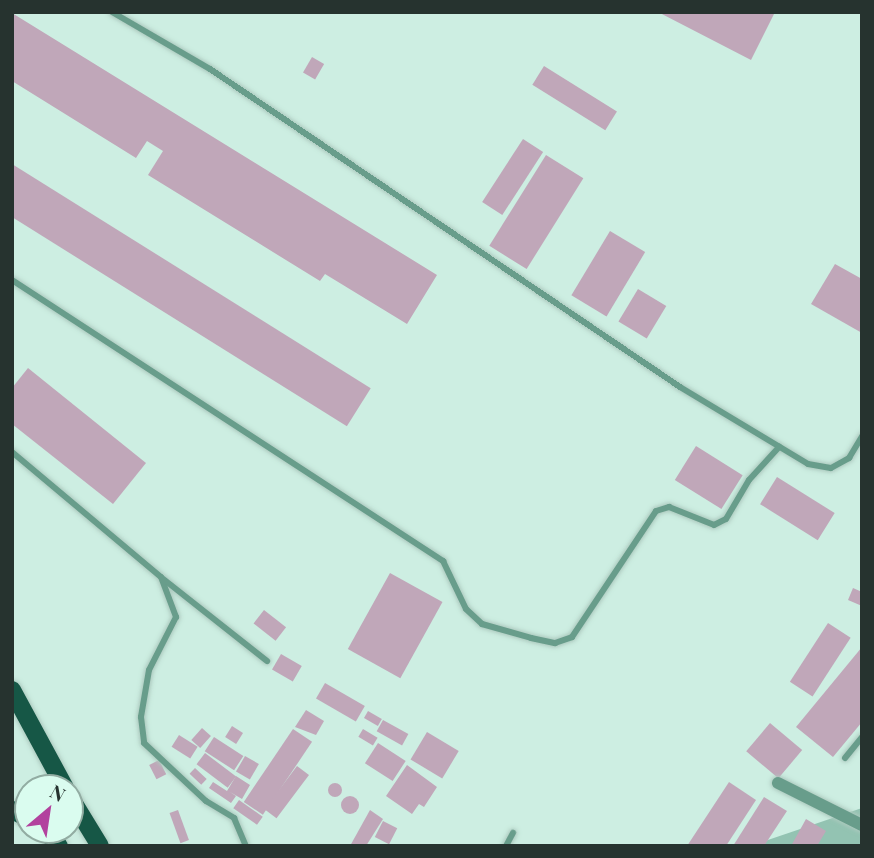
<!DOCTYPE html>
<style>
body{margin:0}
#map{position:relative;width:874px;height:858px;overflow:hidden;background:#cdeee2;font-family:"Playfair Display",serif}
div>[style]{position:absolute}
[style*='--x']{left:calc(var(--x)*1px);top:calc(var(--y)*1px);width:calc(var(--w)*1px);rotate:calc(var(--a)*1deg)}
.green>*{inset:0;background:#93c3b2}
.building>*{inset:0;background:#c0a7b9;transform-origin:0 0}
.round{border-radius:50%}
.roads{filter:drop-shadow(0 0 2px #acc9be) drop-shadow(0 0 2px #acc9be)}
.lane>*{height:6px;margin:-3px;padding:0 3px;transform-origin:3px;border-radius:3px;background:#689d8b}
.street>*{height:12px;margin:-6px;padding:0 6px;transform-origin:6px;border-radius:6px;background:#689d8b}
.primary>*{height:18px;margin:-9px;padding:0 9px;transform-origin:9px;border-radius:9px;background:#165746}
span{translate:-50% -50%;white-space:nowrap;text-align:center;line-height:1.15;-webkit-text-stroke:7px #dafcef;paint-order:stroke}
.frame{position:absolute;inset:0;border:14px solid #26332f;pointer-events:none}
.north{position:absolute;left:14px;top:774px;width:70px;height:70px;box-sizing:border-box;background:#dafcef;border:2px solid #92aca2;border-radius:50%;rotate:29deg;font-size:19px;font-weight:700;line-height:28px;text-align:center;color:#26332f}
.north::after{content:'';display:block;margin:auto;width:24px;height:32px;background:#b2429e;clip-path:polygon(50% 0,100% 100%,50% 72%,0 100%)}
</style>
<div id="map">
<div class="green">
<div style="clip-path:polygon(862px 808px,862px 846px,750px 846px)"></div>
</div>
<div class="building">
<div style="clip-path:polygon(658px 12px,775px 12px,751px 60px)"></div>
<div style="clip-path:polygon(12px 13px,437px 275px,407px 324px,325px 274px,320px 281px,148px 175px,163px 151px,147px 141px,136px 158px,12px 81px)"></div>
<div style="left:312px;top:57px;width:14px;height:18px;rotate:30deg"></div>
<div style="left:544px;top:66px;width:86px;height:22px;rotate:32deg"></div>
<div style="left:523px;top:139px;width:24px;height:75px;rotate:33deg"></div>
<div style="left:546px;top:155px;width:44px;height:107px;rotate:32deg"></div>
<div style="left:12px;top:164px;width:423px;height:45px;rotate:32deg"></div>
<div style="left:610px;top:231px;width:41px;height:75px;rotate:31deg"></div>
<div style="clip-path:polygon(835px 264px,862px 279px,862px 333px,811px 304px)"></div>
<div style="left:638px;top:289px;width:33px;height:38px;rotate:31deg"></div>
<div style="clip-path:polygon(28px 368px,146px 463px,113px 504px,12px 424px,12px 388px)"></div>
<div style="left:696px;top:446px;width:55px;height:40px;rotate:32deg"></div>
<div style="left:777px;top:477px;width:68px;height:32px;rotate:32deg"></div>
<div style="left:390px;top:573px;width:60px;height:87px;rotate:29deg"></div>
<div style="clip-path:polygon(853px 588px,862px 592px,862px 606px,848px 600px)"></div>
<div style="left:264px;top:610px;width:28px;height:17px;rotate:38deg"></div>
<div style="left:828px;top:623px;width:27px;height:70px;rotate:33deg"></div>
<div style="clip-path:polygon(862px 647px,862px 722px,833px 757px,796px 727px)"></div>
<div style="left:281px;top:654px;width:24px;height:18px;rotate:30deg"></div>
<div style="left:325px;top:683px;width:46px;height:18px;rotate:30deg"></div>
<div style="clip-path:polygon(306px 710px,324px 721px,316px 735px,295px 727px)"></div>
<div style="left:368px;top:711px;width:16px;height:8px;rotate:30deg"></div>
<div style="left:383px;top:720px;width:29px;height:13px;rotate:29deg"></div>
<div style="left:770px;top:723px;width:42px;height:37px;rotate:40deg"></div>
<div style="left:232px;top:726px;width:13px;height:13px;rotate:32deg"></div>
<div style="left:202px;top:728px;width:12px;height:16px;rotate:42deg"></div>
<div style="left:293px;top:729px;width:23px;height:88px;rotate:34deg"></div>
<div style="left:363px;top:729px;width:17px;height:9px;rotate:31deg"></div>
<div style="left:427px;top:732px;width:37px;height:32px;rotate:31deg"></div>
<div style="left:179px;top:735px;width:22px;height:14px;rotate:32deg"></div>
<div style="left:214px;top:737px;width:35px;height:17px;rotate:33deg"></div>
<div style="left:378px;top:743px;width:33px;height:24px;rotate:33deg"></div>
<div style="left:205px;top:753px;width:39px;height:14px;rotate:37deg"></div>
<div style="left:245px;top:756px;width:16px;height:18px;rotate:30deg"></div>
<div style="left:159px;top:760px;width:16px;height:11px;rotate:63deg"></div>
<div style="clip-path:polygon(407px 765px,437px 787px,424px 807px,419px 804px,412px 814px,386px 796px)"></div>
<div style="left:297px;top:766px;width:15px;height:54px;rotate:37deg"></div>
<div style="left:195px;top:768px;width:16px;height:8px;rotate:43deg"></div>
<div style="clip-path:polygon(236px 776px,250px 785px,242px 799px,230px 792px,236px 796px,231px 803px,209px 788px,213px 782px,227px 791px)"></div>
<div style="clip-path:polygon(729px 782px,756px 800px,726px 846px,687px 846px)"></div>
<div class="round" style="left:328px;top:783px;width:14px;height:14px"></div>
<div class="round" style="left:341px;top:796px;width:18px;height:18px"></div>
<div style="clip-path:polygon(764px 797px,787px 811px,764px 846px,733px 846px)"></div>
<div style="left:239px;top:800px;width:29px;height:10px;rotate:35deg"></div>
<div style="left:178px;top:810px;width:32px;height:9px;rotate:70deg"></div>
<div style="clip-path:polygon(370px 810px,383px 819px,366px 846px,350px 846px)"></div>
<div style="clip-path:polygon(806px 819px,826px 831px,817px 846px,791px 846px)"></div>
<div style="left:383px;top:821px;width:16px;height:18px;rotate:27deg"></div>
</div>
<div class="roads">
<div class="lane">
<div style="--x:112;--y:12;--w:113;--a:30.2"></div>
<div style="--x:210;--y:69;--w:567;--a:34.08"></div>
<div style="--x:680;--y:387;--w:149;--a:31"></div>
<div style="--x:808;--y:464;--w:23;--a:10"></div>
<div style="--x:831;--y:468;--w:21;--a:-29"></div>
<div style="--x:849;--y:458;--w:26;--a:-59"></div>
<div style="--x:12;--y:280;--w:515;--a:33.1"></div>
<div style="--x:443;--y:561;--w:53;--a:64.4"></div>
<div style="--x:466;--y:609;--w:22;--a:43"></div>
<div style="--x:482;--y:624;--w:51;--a:15.9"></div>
<div style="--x:531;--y:638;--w:25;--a:12"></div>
<div style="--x:555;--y:643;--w:18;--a:-19"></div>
<div style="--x:572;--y:637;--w:151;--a:-56.3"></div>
<div style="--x:656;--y:511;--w:14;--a:-17"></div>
<div style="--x:669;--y:507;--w:48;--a:21.8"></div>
<div style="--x:714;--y:525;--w:13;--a:-27"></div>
<div style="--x:726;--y:519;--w:45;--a:-59.5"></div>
<div style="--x:749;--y:480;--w:45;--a:-47.7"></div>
<div style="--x:12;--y:452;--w:194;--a:40"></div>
<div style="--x:161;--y:577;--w:43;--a:69.4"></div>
<div style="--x:176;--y:617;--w:59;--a:117"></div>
<div style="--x:149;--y:670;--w:48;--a:99.7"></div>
<div style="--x:141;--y:717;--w:26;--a:83"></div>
<div style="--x:144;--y:743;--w:85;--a:43.1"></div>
<div style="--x:206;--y:801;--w:33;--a:31"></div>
<div style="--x:234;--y:818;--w:30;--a:67"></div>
<div style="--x:162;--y:578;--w:134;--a:38.3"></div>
<div style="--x:845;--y:758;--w:27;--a:-51"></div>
<div style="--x:506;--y:846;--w:15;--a:-62"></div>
</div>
<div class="street">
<div style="--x:778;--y:783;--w:94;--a:26.6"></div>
</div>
<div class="primary">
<div style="--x:12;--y:690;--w:111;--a:61.6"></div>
<div style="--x:70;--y:797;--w:57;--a:58.5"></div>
<div style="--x:12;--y:810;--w:18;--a:27"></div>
<div style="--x:45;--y:830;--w:21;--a:49"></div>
</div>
</div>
<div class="frame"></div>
<div class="north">N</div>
</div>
